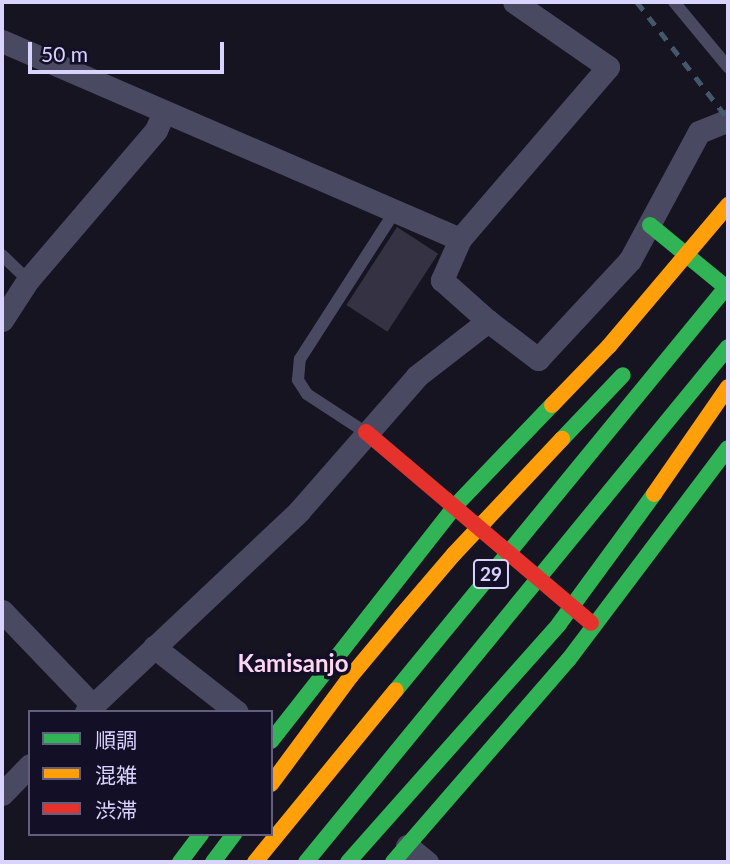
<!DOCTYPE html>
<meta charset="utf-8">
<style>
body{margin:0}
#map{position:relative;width:730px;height:864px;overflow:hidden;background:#161421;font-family:Lato,"Noto Sans JP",sans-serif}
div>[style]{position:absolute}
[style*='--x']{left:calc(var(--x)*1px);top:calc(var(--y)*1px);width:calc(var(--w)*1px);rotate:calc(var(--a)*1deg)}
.building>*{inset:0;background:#343243;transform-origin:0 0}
.lane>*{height:12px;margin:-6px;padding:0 6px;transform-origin:6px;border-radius:6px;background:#4a4962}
.street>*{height:23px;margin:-11.5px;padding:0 11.5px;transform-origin:11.5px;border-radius:11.5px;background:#4a4962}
.fast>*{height:16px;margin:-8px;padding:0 8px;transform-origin:8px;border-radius:8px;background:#30b455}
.slow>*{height:16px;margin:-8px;padding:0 8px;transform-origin:8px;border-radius:8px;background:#ff9f0a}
.jam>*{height:16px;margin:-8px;padding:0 8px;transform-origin:8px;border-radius:8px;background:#e5322d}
.rail>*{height:5px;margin-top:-2.5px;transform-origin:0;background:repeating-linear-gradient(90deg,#43596b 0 10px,transparent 0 19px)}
span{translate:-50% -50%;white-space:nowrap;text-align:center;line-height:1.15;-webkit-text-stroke:7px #130f26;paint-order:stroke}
.shield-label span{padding:2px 5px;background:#130f26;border:2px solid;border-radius:5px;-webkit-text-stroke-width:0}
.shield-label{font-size:19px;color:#d9d4ff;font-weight:700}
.quarter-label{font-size:24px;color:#ffd6f0;font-weight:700}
.frame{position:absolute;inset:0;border:4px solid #d9d4ff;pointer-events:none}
.legend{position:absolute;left:28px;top:710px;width:245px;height:126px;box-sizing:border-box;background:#130f26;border:2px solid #625e7d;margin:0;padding:9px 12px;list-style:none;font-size:21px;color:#d9d4ff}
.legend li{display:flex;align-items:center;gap:14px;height:35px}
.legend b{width:35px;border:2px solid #625e7d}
.scale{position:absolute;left:28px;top:42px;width:196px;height:32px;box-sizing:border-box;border:4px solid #d9d4ff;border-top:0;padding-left:9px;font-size:21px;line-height:24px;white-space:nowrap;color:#d9d4ff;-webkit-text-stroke:5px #130f26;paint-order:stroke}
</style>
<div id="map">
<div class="building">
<div style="left:397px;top:227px;width:49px;height:93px;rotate:33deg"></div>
</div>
<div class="lane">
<div style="--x:674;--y:2;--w:85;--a:50.3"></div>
<div style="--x:2;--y:255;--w:36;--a:44"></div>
<div style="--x:365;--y:432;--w:69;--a:-146.8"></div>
<div style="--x:307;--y:394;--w:17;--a:-123"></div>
<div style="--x:298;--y:380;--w:21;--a:-85"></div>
<div style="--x:300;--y:359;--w:176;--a:-57.3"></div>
</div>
<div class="street">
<div style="--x:2;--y:41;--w:499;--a:23.4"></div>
<div style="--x:460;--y:239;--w:45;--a:113.7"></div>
<div style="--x:442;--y:280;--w:62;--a:41.7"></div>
<div style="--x:488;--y:321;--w:63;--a:37.2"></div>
<div style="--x:538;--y:359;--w:135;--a:-47.1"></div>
<div style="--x:630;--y:260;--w:145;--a:-61.7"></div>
<div style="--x:699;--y:132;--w:31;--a:-22"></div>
<div style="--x:460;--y:239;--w:227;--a:-49.3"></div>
<div style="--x:608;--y:67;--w:114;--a:-145.3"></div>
<div style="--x:2;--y:320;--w:48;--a:-57"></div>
<div style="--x:28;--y:280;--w:197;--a:-49.5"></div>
<div style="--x:156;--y:130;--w:20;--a:-66"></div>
<div style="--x:2;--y:611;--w:132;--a:46.2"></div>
<div style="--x:154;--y:647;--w:105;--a:38.1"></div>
<div style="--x:86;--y:712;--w:293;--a:-43.3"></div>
<div style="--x:299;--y:511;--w:179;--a:-48.8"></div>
<div style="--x:417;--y:376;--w:90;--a:-37.8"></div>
<div style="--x:2;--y:794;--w:40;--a:-46"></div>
<div style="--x:407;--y:846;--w:26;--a:39"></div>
</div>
<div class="fast">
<div style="--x:650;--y:225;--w:101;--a:39.4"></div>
<div style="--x:562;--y:439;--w:88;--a:-46.4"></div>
<div style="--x:396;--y:690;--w:524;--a:-50.66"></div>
<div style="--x:271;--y:741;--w:298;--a:-51.9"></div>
<div style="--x:455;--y:506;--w:140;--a:-46.2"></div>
<div style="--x:180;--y:862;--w:35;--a:-53"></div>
<div style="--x:213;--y:862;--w:35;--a:-53"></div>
<div style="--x:306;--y:862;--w:666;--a:-50.67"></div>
<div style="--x:348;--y:862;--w:318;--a:-48.4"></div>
<div style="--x:559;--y:624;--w:161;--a:-53.8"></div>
<div style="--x:393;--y:862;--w:269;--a:-49.1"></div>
<div style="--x:569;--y:659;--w:264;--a:-53"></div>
</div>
<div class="slow">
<div style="--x:552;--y:405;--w:82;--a:-46"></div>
<div style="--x:609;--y:346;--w:185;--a:-49.8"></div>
<div style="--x:654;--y:494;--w:130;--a:-55.3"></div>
<div style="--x:271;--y:784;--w:134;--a:-53.5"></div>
<div style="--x:351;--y:676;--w:78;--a:-50.2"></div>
<div style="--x:401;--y:616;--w:82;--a:-49.5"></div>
<div style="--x:454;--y:554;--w:158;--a:-46.8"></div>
<div style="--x:255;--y:862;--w:222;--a:-50.7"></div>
</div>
<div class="jam">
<div style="--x:366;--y:432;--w:295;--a:40.3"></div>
</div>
<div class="rail">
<div style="--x:637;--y:2;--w:148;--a:52.1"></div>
</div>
<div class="shield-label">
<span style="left:491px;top:574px">29</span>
</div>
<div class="quarter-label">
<span style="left:293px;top:663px">Kamisanjo</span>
</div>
<div class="frame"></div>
<ul class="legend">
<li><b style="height:9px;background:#30b455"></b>順調</li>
<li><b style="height:9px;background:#ff9f0a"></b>混雑</li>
<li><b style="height:9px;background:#e5322d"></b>渋滞</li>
</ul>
<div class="scale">50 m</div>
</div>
